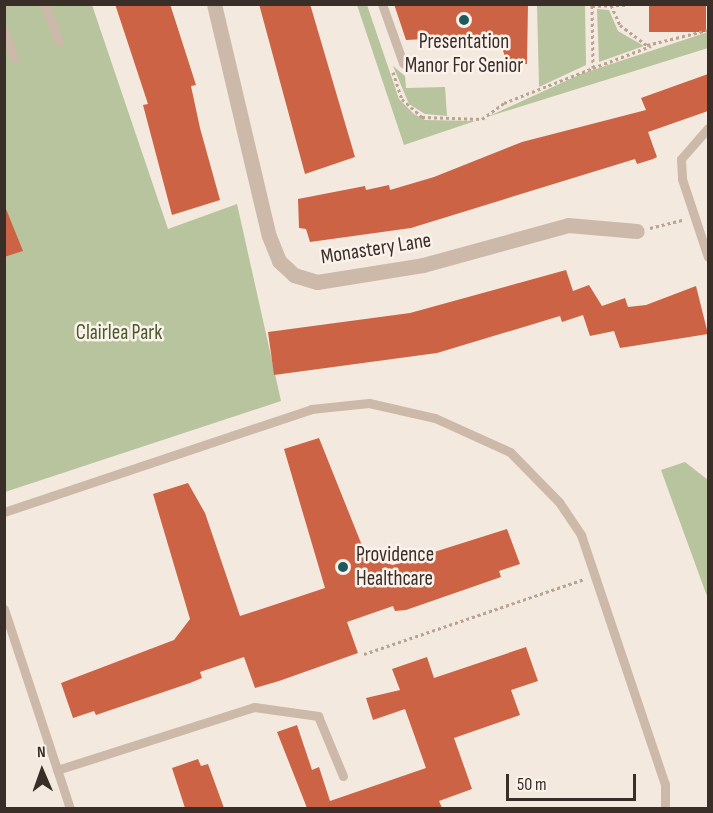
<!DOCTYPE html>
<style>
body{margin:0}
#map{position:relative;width:713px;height:813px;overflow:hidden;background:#f4e9de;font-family:"Sofia Sans Condensed",sans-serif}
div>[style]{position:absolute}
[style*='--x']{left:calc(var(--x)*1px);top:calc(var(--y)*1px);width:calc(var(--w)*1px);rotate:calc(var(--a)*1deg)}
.green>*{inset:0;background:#b7c49d}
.building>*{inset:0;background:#cc6344;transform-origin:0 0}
.path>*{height:3px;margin-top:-1.5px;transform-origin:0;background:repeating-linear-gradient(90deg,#b9a393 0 3px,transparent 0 6px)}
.lane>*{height:9px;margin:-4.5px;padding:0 4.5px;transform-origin:4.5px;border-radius:4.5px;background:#cdb9a9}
.street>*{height:15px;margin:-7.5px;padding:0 7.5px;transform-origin:7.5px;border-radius:7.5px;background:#cdb9a9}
.dots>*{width:16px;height:16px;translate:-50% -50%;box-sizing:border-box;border:3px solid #fbf3eb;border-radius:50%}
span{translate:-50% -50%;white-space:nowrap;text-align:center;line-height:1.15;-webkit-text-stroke:5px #fbf3eb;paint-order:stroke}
.poi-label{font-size:21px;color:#3a2e29}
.left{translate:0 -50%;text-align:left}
.street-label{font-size:21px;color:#3a2e29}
.park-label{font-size:21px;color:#495a2b}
.frame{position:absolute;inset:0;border:6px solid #3a2e29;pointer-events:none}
.north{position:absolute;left:12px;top:741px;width:60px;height:60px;-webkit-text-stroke:4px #fbf3eb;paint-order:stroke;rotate:358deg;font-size:16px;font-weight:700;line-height:24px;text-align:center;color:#3a2e29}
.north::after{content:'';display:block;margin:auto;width:21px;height:27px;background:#3a2e29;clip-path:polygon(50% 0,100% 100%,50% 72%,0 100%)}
.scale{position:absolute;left:506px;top:774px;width:130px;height:27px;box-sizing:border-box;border:3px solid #3a2e29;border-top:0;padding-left:8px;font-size:18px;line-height:21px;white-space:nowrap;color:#3a2e29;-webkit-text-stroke:4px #fbf3eb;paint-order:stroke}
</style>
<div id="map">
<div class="green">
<div style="clip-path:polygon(4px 5px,92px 5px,168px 229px,237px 204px,281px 401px,5px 492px)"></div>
<div style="clip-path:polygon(357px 5px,367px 5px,399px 99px,414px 114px,425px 120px,475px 121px,404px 145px)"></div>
<div style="clip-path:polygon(537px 5px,585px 5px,586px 65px,539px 87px)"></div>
<div style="clip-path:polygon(597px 9px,609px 10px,618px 31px,644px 46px,599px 62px)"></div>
<div style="clip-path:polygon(708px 32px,708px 48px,487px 117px,581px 74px)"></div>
<div style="clip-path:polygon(393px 66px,405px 76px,406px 88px,445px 87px,447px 116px,425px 114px,409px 104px)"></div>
<div style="clip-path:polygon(685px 462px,708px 480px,708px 599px,661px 470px)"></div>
</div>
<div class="building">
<div style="clip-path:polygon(115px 4px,170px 4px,196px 85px,191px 86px,200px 128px,220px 200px,172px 215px,143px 105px,148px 104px)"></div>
<div style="clip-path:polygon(259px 4px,310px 4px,355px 157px,305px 174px)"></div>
<div style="clip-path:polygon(394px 4px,528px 4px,527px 64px,508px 65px,500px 42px,483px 42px,483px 36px,406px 40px)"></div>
<div style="left:649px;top:4px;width:57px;height:28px"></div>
<div style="clip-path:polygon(708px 74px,708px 111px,648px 132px,657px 157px,653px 159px,637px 164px,635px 159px,411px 228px,310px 242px,306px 229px,299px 228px,298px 199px,365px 186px,366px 190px,389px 185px,390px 190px,434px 177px,522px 142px,646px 110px,641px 98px)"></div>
<div style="clip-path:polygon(4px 204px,23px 251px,4px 257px)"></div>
<div style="clip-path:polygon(566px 270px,573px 291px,589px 285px,602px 306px,625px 298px,628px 307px,646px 305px,696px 286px,708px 334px,620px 348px,614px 331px,590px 336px,583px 315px,562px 322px,560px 316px,437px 353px,274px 375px,268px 332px,410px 313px)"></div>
<div style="clip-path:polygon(319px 438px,367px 558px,393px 565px,507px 529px,520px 564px,499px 571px,501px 577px,406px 610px,395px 611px,393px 606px,347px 622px,358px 653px,279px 681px,255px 688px,244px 657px,200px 672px,202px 678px,190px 683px,96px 715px,94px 711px,73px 718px,61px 683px,174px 640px,190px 619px,153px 494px,188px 483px,205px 513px,240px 616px,325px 588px,284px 449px)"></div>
<div style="clip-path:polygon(526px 647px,538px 681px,511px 690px,520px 715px,454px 738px,472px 789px,439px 801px,442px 808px,307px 808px,277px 732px,297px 725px,312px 770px,319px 767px,330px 801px,426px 768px,405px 709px,373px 720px,366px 698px,400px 690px,392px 669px,427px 657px,434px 678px)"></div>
<div style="clip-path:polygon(198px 759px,201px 766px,208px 764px,224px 808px,185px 808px,172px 768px)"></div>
</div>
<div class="path">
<div style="--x:611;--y:5;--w:22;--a:66"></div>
<div style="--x:620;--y:25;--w:34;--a:37"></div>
<div style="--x:647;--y:45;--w:63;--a:-13.8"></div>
<div style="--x:592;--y:6;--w:36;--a:-2"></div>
<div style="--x:593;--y:68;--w:62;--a:-20.8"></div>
<div style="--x:393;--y:72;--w:28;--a:72"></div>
<div style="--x:402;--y:99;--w:27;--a:42"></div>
<div style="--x:422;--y:117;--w:60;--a:1.9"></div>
<div style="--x:482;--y:119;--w:27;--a:-36"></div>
<div style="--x:504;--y:103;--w:96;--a:-21.5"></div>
<div style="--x:593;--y:68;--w:64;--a:-90.9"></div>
<div style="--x:650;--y:228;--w:33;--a:-14"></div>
<div style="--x:364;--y:654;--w:232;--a:-18.8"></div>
</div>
<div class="lane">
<div style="--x:45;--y:4;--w:40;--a:69.8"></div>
<div style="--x:382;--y:4;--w:63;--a:70.4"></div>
<div style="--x:4;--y:30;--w:30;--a:70"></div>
<div style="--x:708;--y:128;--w:41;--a:131.1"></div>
<div style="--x:681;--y:159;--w:20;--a:87"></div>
<div style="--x:682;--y:179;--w:82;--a:71.6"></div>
<div style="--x:4;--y:512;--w:324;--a:-18.5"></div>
<div style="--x:311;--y:409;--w:58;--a:-5.9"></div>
<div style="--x:369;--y:403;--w:68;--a:12.8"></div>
<div style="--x:435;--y:418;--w:82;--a:24.4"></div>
<div style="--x:510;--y:452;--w:70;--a:45.6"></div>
<div style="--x:559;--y:502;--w:40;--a:56"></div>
<div style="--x:581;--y:535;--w:263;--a:71.4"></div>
<div style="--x:665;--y:784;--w:24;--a:90"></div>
<div style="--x:4;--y:609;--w:210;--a:71.7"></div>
<div style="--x:57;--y:770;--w:207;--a:-17.7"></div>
<div style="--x:254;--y:707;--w:65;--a:8"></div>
<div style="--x:318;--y:716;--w:65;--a:67.4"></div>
</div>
<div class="street">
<div style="--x:214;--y:4;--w:238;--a:76.7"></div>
<div style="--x:269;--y:236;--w:27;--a:68"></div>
<div style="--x:279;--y:261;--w:21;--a:43"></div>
<div style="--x:294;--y:275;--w:24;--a:17"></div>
<div style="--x:317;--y:282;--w:107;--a:-9.1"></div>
<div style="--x:423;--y:265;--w:150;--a:-15.4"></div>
<div style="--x:568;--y:225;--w:69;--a:5"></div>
</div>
<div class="dots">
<div style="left:464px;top:20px;background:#1c5a5e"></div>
<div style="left:343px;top:567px;background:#1c5a5e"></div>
</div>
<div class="poi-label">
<span style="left:464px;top:54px">Presentation<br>Manor For Senior</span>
<span class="left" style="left:356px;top:567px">Providence<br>Healthcare</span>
</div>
<div class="street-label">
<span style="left:376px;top:249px;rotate:-9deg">Monastery Lane</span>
</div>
<div class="park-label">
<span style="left:119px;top:333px">Clairlea Park</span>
</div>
<div class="frame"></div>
<div class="north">N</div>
<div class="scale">50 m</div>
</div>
